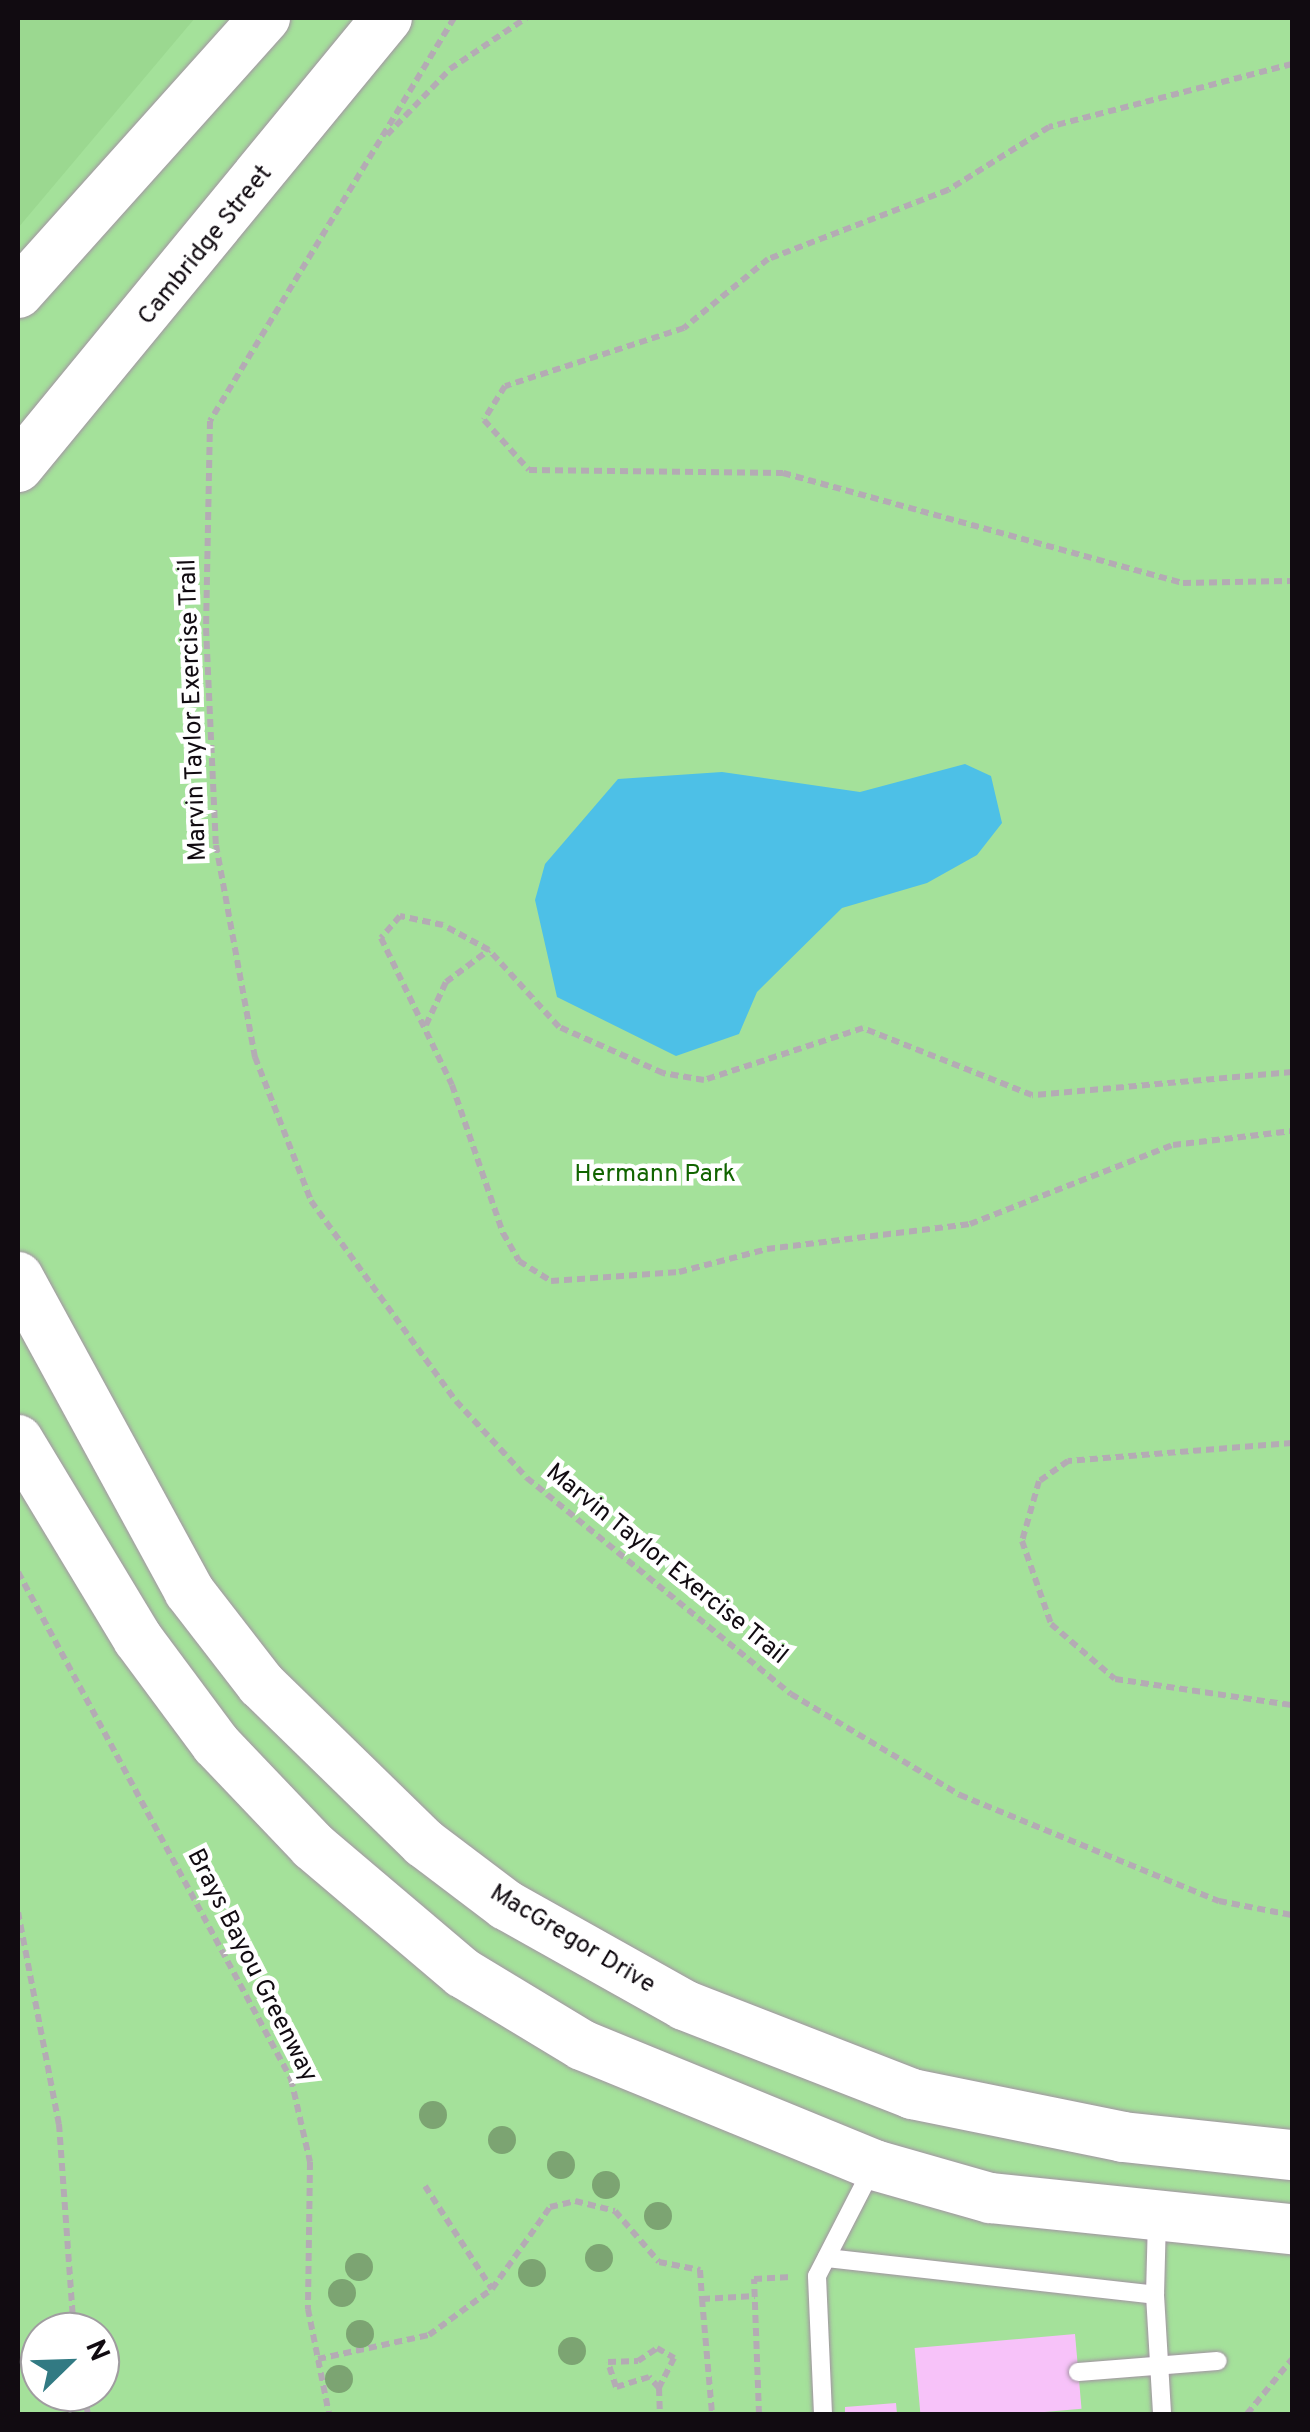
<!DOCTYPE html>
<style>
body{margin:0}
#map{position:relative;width:1310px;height:2432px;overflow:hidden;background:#fef3fe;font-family:Overpass,sans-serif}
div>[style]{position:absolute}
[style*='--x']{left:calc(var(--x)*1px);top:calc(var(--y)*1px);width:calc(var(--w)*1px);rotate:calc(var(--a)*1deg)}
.green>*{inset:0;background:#a4e19a}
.forest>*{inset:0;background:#9bd890}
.water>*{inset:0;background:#4dc0e7}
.building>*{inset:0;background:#f7c2f9;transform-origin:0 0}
.path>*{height:6px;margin-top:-3px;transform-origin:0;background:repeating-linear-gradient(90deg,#b4abb4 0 8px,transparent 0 13px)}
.roads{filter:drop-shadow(0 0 2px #a392a3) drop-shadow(0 0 2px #a392a3)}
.lane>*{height:18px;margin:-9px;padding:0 9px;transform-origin:9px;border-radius:9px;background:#fff}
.secondary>*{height:50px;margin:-25px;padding:0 25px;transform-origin:25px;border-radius:25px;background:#fff}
.trees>*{width:28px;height:28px;margin:-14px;border-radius:50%;background:#7ca472}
span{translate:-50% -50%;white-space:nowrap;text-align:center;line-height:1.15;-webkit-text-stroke:9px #fff;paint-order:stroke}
.street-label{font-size:25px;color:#110b11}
.park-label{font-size:25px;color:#116400}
.frame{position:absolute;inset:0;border:20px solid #110b11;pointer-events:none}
.north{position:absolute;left:20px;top:2312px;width:100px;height:100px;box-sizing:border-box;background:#fff;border:2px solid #a09da0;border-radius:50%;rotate:67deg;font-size:28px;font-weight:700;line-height:40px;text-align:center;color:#110b11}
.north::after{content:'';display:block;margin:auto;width:35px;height:45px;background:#327a83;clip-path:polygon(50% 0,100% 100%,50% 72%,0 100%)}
</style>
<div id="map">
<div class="green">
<div style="clip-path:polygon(evenodd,18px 18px,1292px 18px,1292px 2414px,18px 2414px,18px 18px,40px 2332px,100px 2332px,100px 2392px,40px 2392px,40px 2332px)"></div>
</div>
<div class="forest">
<div style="clip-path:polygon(18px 18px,195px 18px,18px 228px)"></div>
</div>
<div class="water">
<div style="clip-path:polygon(965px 764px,991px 776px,1002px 823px,977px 855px,927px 883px,842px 908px,757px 992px,739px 1034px,676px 1056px,557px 997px,535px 900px,545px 864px,618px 779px,722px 772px,860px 792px)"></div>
</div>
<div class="building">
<div style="left:1075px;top:2334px;width:75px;height:161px;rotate:85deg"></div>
<div style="clip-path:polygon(896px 2403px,897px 2414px,845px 2414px,845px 2407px)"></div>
</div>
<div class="path">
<div style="--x:454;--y:18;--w:471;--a:121.2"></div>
<div style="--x:210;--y:421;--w:207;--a:91.1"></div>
<div style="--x:206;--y:628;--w:217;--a:87.4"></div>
<div style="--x:216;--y:845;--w:216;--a:79.6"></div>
<div style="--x:255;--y:1057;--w:155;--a:68.7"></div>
<div style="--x:311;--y:1201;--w:247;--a:54.1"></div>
<div style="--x:456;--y:1401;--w:105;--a:47.3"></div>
<div style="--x:527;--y:1478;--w:341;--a:39.3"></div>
<div style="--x:791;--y:1694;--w:197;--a:30.9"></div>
<div style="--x:960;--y:1795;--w:280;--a:22.3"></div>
<div style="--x:1219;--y:1901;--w:74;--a:10.9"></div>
<div style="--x:1292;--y:64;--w:251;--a:165.5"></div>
<div style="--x:1049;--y:127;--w:119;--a:148"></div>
<div style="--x:948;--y:190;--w:193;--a:159"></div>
<div style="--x:768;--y:259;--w:109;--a:140.6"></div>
<div style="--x:684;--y:328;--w:188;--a:162"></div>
<div style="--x:505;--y:386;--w:40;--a:122"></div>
<div style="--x:484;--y:420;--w:67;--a:48"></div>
<div style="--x:529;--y:470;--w:254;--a:0.7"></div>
<div style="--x:783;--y:473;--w:415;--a:15.4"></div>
<div style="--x:1183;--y:583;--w:109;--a:-1.1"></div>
<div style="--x:387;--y:135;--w:91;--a:-46.3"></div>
<div style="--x:450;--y:69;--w:92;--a:-33.9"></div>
<div style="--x:426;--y:1025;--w:47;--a:-65.1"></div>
<div style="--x:446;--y:982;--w:54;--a:-36.7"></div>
<div style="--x:1292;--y:1072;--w:261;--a:174.9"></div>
<div style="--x:1032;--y:1095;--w:182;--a:-158.4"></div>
<div style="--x:863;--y:1028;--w:167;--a:161.9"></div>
<div style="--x:704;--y:1080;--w:42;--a:-170.3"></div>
<div style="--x:663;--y:1073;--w:114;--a:-156.1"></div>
<div style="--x:559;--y:1027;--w:104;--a:-132.3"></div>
<div style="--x:489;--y:950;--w:52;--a:-151.5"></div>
<div style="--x:443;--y:925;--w:44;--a:-168.2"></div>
<div style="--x:400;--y:916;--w:29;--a:131"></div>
<div style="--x:381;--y:938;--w:163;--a:64.2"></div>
<div style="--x:452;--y:1085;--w:157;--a:71"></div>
<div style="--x:503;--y:1233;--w:32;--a:60"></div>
<div style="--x:519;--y:1261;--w:38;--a:32"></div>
<div style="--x:551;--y:1281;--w:128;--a:-4"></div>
<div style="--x:679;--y:1272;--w:91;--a:-14.6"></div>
<div style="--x:767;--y:1249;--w:205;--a:-7"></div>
<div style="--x:970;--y:1224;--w:218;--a:-21.3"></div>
<div style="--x:1173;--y:1145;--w:120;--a:-6.7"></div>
<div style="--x:1292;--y:1443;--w:225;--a:175.4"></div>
<div style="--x:1068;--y:1461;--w:35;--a:145"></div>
<div style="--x:1039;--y:1481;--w:62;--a:105.8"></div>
<div style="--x:1022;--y:1541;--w:88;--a:70.7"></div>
<div style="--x:1051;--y:1624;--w:84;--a:40.7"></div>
<div style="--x:1115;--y:1679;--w:179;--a:8.4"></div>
<div style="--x:18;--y:1572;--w:576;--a:61.7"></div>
<div style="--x:291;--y:2079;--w:85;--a:77.1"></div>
<div style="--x:310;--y:2162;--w:147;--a:90.8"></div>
<div style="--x:308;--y:2309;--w:107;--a:78.7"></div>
<div style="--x:18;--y:1912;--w:216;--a:79.1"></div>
<div style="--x:59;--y:2124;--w:209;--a:85.9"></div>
<div style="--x:425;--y:2186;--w:123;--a:57"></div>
<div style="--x:702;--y:2299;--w:115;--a:85"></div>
<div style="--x:318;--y:2359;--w:114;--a:-12.2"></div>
<div style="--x:429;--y:2335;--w:78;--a:-36.1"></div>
<div style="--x:492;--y:2289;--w:100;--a:-54.7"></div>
<div style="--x:550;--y:2207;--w:26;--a:-13"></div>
<div style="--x:575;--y:2201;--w:41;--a:14"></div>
<div style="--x:615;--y:2211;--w:67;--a:49.2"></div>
<div style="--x:659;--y:2262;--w:42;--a:11"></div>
<div style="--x:700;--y:2270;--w:29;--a:86"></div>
<div style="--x:702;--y:2299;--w:53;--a:-3.2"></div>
<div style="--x:659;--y:2388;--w:15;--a:-132"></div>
<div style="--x:649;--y:2377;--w:34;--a:163"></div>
<div style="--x:616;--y:2387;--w:26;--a:-108"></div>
<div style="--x:608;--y:2362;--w:30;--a:-2"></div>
<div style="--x:638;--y:2361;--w:23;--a:-34"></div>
<div style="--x:657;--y:2348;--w:20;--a:30"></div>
<div style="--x:674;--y:2358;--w:34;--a:117"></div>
<div style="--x:659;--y:2388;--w:26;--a:88"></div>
<div style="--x:84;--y:2392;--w:22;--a:80"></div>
<div style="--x:759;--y:2414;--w:135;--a:-92.1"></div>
<div style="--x:754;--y:2279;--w:37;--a:-3"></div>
<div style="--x:1247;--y:2414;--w:71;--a:-50.7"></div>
</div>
<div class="roads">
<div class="lane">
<div style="--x:827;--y:2258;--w:330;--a:6.4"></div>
<div style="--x:1155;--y:2295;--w:119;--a:86.6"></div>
<div style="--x:1155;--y:2295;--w:75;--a:-88.5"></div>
<div style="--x:1078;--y:2372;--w:140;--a:-4.5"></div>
<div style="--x:823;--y:2414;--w:138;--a:-92.5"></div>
<div style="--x:817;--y:2276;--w:120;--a:-62.8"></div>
</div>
<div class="secondary">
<div style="--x:18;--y:293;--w:370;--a:-48.1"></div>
<div style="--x:18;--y:467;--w:581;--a:-50.59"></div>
<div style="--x:18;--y:1277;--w:358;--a:61.4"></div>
<div style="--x:189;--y:1591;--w:118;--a:52.3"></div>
<div style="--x:261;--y:1684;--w:228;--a:44.3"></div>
<div style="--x:424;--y:1843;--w:103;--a:37.1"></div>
<div style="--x:506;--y:1905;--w:204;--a:29.3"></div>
<div style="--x:684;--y:2005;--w:245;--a:21.3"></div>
<div style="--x:912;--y:2094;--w:215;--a:11.5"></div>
<div style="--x:1123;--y:2137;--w:170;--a:6.1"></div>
<div style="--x:18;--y:1440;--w:232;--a:58.9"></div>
<div style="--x:138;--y:1639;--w:131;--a:53.4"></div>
<div style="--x:216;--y:1744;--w:141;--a:46.4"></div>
<div style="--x:313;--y:1846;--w:197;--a:40.3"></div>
<div style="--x:463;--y:1973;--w:139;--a:31.2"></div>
<div style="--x:582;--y:2045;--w:316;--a:22.3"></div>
<div style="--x:874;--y:2165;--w:121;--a:15.9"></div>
<div style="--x:990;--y:2198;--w:304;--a:5.9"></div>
</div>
</div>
<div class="trees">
<div style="left:433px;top:2115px"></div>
<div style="left:502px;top:2140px"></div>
<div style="left:561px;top:2165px"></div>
<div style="left:606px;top:2185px"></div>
<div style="left:658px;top:2216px"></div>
<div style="left:599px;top:2258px"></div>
<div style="left:359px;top:2267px"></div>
<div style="left:532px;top:2273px"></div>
<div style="left:342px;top:2293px"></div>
<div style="left:360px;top:2334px"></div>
<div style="left:572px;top:2351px"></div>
<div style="left:339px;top:2379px"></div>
</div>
<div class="street-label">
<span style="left:206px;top:246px;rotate:-51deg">Cambridge Street</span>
<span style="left:194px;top:710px;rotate:-92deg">Marvin Taylor Exercise Trail</span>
<span style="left:666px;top:1565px;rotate:39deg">Marvin Taylor Exercise Trail</span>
<span style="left:572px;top:1940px;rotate:31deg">MacGregor Drive</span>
<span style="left:251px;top:1966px;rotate:63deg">Brays Bayou Greenway</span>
</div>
<div class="park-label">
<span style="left:655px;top:1175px">Hermann Park</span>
</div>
<div class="frame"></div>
<div class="north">N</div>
</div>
